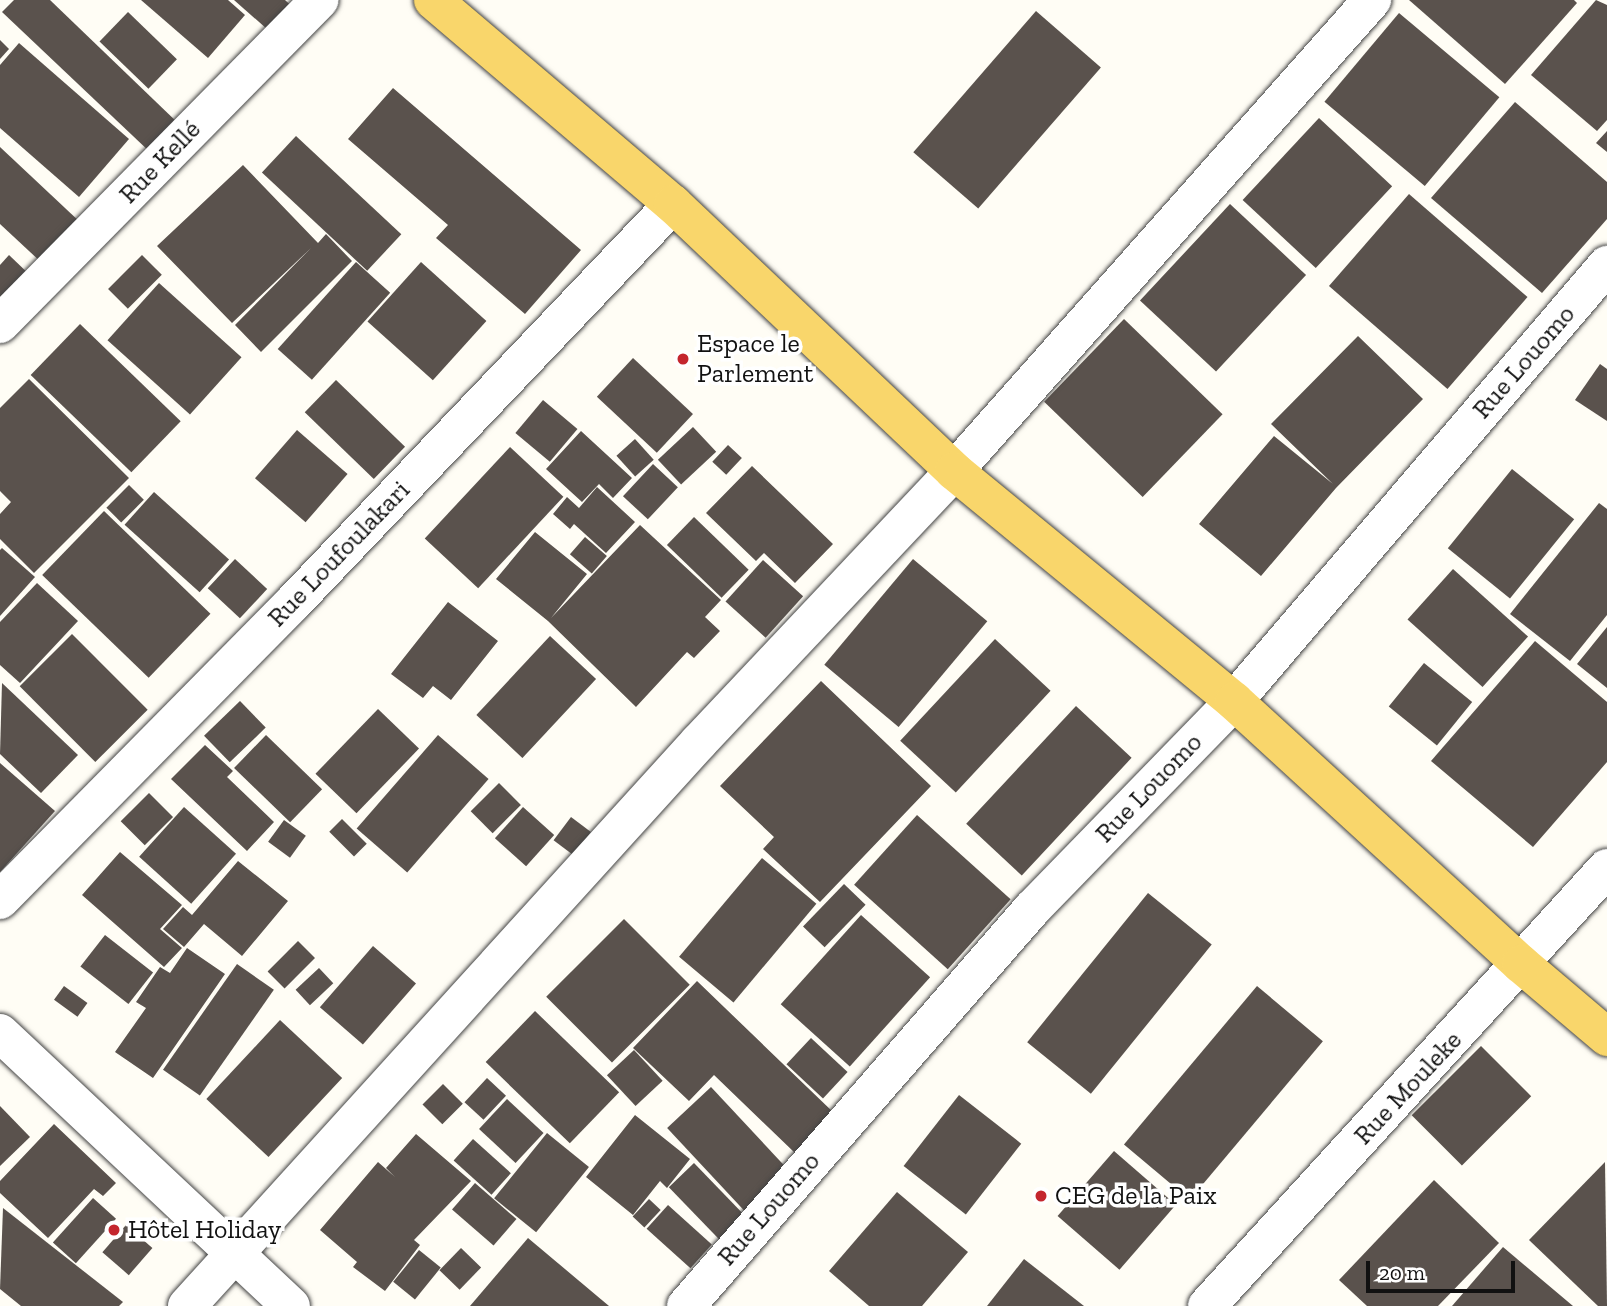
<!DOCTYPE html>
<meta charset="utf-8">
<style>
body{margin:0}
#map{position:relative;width:1607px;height:1306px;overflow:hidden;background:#fffdf5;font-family:"Zilla Slab",serif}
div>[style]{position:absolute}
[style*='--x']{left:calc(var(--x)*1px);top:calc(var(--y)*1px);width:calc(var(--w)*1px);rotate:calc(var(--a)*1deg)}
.building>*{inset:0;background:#5a524d;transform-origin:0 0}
.roads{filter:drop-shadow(0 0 2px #444) drop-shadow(0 0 2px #444)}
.street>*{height:38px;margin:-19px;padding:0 19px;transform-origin:19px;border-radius:19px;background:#fff}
.primary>*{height:38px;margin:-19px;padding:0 19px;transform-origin:19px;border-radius:19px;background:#f9d66b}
.dots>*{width:19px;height:19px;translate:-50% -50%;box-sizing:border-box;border:4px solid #fff;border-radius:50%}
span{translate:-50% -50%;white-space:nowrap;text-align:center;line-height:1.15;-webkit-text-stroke:7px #fff;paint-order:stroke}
.street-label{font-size:26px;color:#111}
.poi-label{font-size:26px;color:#111}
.left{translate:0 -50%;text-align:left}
.scale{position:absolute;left:1366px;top:1261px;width:149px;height:32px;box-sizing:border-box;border:4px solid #111;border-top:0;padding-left:9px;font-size:21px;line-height:24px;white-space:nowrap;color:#111;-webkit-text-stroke:5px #fff;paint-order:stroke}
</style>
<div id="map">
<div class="building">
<div style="clip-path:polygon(14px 0,50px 0,180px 125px,152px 154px,2px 12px)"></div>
<div style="clip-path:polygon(141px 0,228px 0,245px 15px,208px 58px)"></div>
<div style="clip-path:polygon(234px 0,285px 0,298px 12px,276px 37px)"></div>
<div style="clip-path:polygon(1409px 0,1574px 0,1577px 3px,1505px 84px)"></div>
<div style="clip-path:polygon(1596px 0,1607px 5px,1607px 120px,1597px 131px,1531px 75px)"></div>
<div style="left:1036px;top:11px;width:86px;height:187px;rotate:41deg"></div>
<div style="left:128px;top:12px;width:68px;height:41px;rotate:44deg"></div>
<div style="left:1399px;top:13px;width:131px;height:116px;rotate:40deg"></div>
<div style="clip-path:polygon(0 40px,9px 49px,0 59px)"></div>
<div style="clip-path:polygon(19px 43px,129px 139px,79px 197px,0 128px,0 65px)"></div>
<div style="clip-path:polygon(393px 88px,581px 250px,525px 314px,436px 238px,448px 225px,348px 139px)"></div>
<div style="clip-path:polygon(1515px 102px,1607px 182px,1607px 219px,1542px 293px,1431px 198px)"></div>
<div style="left:1319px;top:118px;width:100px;height:112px;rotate:43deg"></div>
<div style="clip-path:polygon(1607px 131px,1607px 152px,1596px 143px)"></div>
<div style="left:296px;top:136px;width:144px;height:50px;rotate:43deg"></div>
<div style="clip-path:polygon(0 147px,81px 223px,43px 264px,0 224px)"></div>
<div style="clip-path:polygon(243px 165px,318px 243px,326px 234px,352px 261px,261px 352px,235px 325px,311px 248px,232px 323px,157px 246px)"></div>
<div style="left:1409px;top:194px;width:157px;height:122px;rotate:41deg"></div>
<div style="left:1230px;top:204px;width:104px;height:132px;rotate:43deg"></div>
<div style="clip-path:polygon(9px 255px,32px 277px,0 310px,0 265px)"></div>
<div style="left:142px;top:255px;width:28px;height:48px;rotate:45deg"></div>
<div style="left:356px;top:262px;width:46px;height:117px;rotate:42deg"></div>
<div style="left:421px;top:262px;width:88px;height:80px;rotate:42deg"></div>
<div style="left:159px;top:283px;width:111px;height:77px;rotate:42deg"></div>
<div style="left:1124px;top:319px;width:137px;height:115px;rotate:44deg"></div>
<div style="left:80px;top:324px;width:140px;height:71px;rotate:44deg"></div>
<div style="clip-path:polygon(1358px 336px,1423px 399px,1336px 488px,1261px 576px,1199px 524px,1274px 436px,1333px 484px,1271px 424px)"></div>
<div style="left:633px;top:358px;width:82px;height:53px;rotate:43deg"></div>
<div style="clip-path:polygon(1600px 364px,1607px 369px,1607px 421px,1575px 400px)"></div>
<div style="clip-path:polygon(29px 379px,129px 478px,34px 573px,0 539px,0 514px,11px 502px,0 491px,0 408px)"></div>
<div style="left:336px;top:380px;width:96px;height:45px;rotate:44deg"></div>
<div style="left:543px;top:400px;width:45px;height:43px;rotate:40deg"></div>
<div style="left:693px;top:427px;width:34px;height:48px;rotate:47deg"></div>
<div style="left:297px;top:430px;width:67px;height:64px;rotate:41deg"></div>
<div style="clip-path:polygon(581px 431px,632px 478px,613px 498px,599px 484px,582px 502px,546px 469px)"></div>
<div style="left:635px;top:439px;width:28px;height:25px;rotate:48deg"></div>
<div style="left:728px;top:445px;width:19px;height:23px;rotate:43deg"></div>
<div style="left:510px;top:447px;width:73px;height:125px;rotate:43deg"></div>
<div style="left:653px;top:464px;width:34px;height:44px;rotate:43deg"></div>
<div style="clip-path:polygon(752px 466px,833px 544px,795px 583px,764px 553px,756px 561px,706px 513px)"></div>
<div style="left:1512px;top:469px;width:80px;height:102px;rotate:39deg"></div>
<div style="left:129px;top:485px;width:21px;height:32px;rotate:45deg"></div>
<div style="clip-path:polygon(597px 487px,635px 522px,606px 553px,574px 524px,570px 529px,553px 514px,567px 497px,579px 508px)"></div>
<div style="left:154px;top:492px;width:101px;height:44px;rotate:42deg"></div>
<div style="clip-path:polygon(1599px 503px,1607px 509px,1607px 615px,1570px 661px,1510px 614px)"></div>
<div style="left:104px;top:511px;width:148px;height:89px;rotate:44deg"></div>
<div style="left:694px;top:517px;width:76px;height:39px;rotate:44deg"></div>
<div style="clip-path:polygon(640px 525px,721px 600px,705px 617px,720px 631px,694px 658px,687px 652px,636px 707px,548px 621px,496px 579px,535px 532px,587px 574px,551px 618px)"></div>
<div style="left:585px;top:537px;width:29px;height:23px;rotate:41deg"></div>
<div style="clip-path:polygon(2px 548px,35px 577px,0 616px,0 550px)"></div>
<div style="left:235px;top:559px;width:44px;height:40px;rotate:43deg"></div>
<div style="left:913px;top:559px;width:97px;height:138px;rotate:40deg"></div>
<div style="left:763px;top:560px;width:54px;height:56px;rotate:42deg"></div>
<div style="left:1453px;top:569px;width:101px;height:68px;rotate:42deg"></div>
<div style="clip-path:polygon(37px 583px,78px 621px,20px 683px,0 665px,0 622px)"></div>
<div style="clip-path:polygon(448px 602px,498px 641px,451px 700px,433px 686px,423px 698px,391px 674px)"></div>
<div style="clip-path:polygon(1607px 627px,1607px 688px,1577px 664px)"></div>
<div style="left:72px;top:634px;width:107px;height:74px;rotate:45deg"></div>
<div style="left:550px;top:636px;width:63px;height:108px;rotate:43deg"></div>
<div style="left:995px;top:639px;width:76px;height:139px;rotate:43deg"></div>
<div style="clip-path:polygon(1535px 641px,1607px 702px,1607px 762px,1533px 847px,1431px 761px)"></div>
<div style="left:1424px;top:663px;width:62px;height:56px;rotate:39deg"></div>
<div style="clip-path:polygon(821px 681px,931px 786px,820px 902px,763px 849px,774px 837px,720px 786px)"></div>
<div style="clip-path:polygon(2px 683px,78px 755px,41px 793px,0 754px)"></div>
<div style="left:240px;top:701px;width:37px;height:50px;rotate:46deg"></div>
<div style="left:1076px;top:706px;width:76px;height:161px;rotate:43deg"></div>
<div style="left:378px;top:709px;width:57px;height:90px;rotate:44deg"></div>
<div style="left:266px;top:735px;width:78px;height:46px;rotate:44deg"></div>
<div style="left:438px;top:735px;width:67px;height:124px;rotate:41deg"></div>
<div style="clip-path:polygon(205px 745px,233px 771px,227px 777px,274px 822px,247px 851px,171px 779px)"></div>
<div style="clip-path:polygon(0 763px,55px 811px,0 872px)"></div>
<div style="left:499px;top:783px;width:31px;height:40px;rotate:45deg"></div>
<div style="left:149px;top:793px;width:34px;height:40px;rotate:45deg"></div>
<div style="left:184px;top:807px;width:70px;height:67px;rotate:42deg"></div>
<div style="left:523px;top:807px;width:42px;height:42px;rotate:42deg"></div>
<div style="left:917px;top:815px;width:126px;height:94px;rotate:42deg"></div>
<div style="left:571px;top:817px;width:25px;height:29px;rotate:37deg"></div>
<div style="left:342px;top:819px;width:35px;height:18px;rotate:45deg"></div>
<div style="left:284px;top:820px;width:27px;height:27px;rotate:36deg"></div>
<div style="clip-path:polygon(120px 852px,182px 905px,160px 929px,182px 948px,164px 967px,82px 895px)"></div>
<div style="left:762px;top:858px;width:71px;height:129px;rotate:40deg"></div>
<div style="clip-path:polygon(238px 861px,288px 901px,242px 956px,204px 924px,184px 947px,163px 929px,183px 907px,192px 915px)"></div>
<div style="left:844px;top:884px;width:30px;height:59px;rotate:44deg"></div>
<div style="left:1148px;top:893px;width:82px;height:192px;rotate:39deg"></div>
<div style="left:861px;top:915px;width:93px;height:120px;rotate:42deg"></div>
<div style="left:624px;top:919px;width:93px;height:110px;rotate:45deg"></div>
<div style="left:105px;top:935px;width:61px;height:40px;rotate:38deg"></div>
<div style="left:298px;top:941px;width:24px;height:43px;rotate:45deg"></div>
<div style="left:373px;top:946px;width:57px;height:81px;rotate:41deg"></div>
<div style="clip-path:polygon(187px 948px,225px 974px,153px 1078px,115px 1052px,146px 1008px,136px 1002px,160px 967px,170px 973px)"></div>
<div style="left:237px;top:964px;width:45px;height:129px;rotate:35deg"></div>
<div style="left:319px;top:968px;width:21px;height:32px;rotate:47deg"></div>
<div style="clip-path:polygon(697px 981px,834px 1113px,795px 1153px,714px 1075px,689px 1101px,633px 1048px)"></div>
<div style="left:64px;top:986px;width:29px;height:17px;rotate:36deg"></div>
<div style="left:1257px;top:986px;width:86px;height:207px;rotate:40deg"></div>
<div style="left:535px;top:1011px;width:117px;height:71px;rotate:44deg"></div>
<div style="left:280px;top:1020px;width:85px;height:108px;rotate:43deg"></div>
<div style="left:811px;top:1038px;width:50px;height:36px;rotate:43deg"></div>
<div style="left:1481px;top:1046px;width:71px;height:98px;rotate:45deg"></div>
<div style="left:634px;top:1050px;width:42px;height:37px;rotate:47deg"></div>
<div style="left:487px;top:1078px;width:26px;height:33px;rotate:43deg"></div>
<div style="left:443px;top:1084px;width:28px;height:29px;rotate:45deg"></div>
<div style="left:711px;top:1087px;width:117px;height:60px;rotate:47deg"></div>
<div style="left:959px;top:1095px;width:79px;height:90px;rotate:38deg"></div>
<div style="left:507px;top:1099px;width:50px;height:41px;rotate:43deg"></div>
<div style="clip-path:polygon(0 1106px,30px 1137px,0 1166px)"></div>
<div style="clip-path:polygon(635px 1115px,690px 1159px,667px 1188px,660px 1181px,633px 1215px,586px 1177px)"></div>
<div style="clip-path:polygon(54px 1124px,116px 1183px,103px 1196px,94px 1189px,48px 1238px,0 1193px,0 1181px)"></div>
<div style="left:547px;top:1133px;width:54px;height:84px;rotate:39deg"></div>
<div style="clip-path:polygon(416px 1134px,471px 1181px,414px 1240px,420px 1245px,385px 1291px,353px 1267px,357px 1262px,320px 1230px,378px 1162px,395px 1177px,386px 1168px)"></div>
<div style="left:473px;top:1139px;width:51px;height:29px;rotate:42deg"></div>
<div style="left:1114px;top:1151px;width:82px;height:86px;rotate:41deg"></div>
<div style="clip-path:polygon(1605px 1162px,1607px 1306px,1598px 1306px,1529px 1240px)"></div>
<div style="left:694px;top:1163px;width:73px;height:35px;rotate:46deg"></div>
<div style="clip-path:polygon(1434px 1180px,1499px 1243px,1438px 1306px,1367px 1306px,1339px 1280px)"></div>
<div style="left:475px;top:1183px;width:55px;height:35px;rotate:41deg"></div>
<div style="clip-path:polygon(897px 1192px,968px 1252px,922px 1306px,869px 1306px,829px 1271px)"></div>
<div style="left:93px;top:1198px;width:31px;height:60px;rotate:42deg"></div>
<div style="left:649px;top:1199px;width:16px;height:24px;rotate:43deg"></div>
<div style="left:668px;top:1205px;width:59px;height:32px;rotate:42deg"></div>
<div style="clip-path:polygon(3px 1208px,123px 1302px,119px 1306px,21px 1306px,0 1289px)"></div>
<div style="left:126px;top:1225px;width:35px;height:36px;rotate:41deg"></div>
<div style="clip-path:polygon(528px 1238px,609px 1306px,470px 1306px)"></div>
<div style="clip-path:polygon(1503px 1247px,1573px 1306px,1452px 1306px)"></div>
<div style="left:461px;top:1248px;width:28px;height:31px;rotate:44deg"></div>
<div style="left:419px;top:1250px;width:28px;height:41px;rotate:39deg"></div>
<div style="clip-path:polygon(1024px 1259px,1084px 1306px,987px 1306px)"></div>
</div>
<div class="roads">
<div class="street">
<div style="--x:0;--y:324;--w:455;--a:-45.4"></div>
<div style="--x:0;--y:900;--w:416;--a:-45.4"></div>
<div style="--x:292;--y:604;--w:552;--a:-46.39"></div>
<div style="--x:0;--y:1033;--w:399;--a:43.2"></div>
<div style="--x:187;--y:1306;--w:762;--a:-47.77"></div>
<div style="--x:699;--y:742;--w:372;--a:-46.7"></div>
<div style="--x:954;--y:471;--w:630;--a:-48.41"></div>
<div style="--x:686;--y:1306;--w:527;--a:-48.93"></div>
<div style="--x:1032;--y:909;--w:290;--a:-45.8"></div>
<div style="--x:1234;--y:701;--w:574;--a:-49.45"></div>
<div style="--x:1207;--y:1306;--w:593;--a:-47.6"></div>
</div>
<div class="primary">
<div style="--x:433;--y:0;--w:315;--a:40.4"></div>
<div style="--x:673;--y:204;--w:388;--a:43.5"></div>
<div style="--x:954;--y:471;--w:362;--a:39.4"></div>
<div style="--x:1234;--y:701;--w:389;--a:42.5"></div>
<div style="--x:1521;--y:964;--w:113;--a:40.3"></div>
</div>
</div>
<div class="dots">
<div style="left:683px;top:359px;background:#c4262e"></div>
<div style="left:1041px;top:1196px;background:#c4262e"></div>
<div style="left:114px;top:1230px;background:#c4262e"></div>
</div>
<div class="street-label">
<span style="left:160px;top:162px;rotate:-46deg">Rue Kellé</span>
<span style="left:1524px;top:362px;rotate:-49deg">Rue Louomo</span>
<span style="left:339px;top:554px;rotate:-46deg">Rue Loufoulakari</span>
<span style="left:1149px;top:788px;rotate:-46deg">Rue Louomo</span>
<span style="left:1408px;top:1088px;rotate:-47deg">Rue Mouleke</span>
<span style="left:769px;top:1209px;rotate:-49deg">Rue Louomo</span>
</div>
<div class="poi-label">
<span class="left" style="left:697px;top:359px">Espace le<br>Parlement</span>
<span class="left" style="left:1055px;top:1196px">CEG de la Paix</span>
<span class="left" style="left:128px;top:1230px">Hôtel Holiday</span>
</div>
<div class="scale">20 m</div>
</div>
